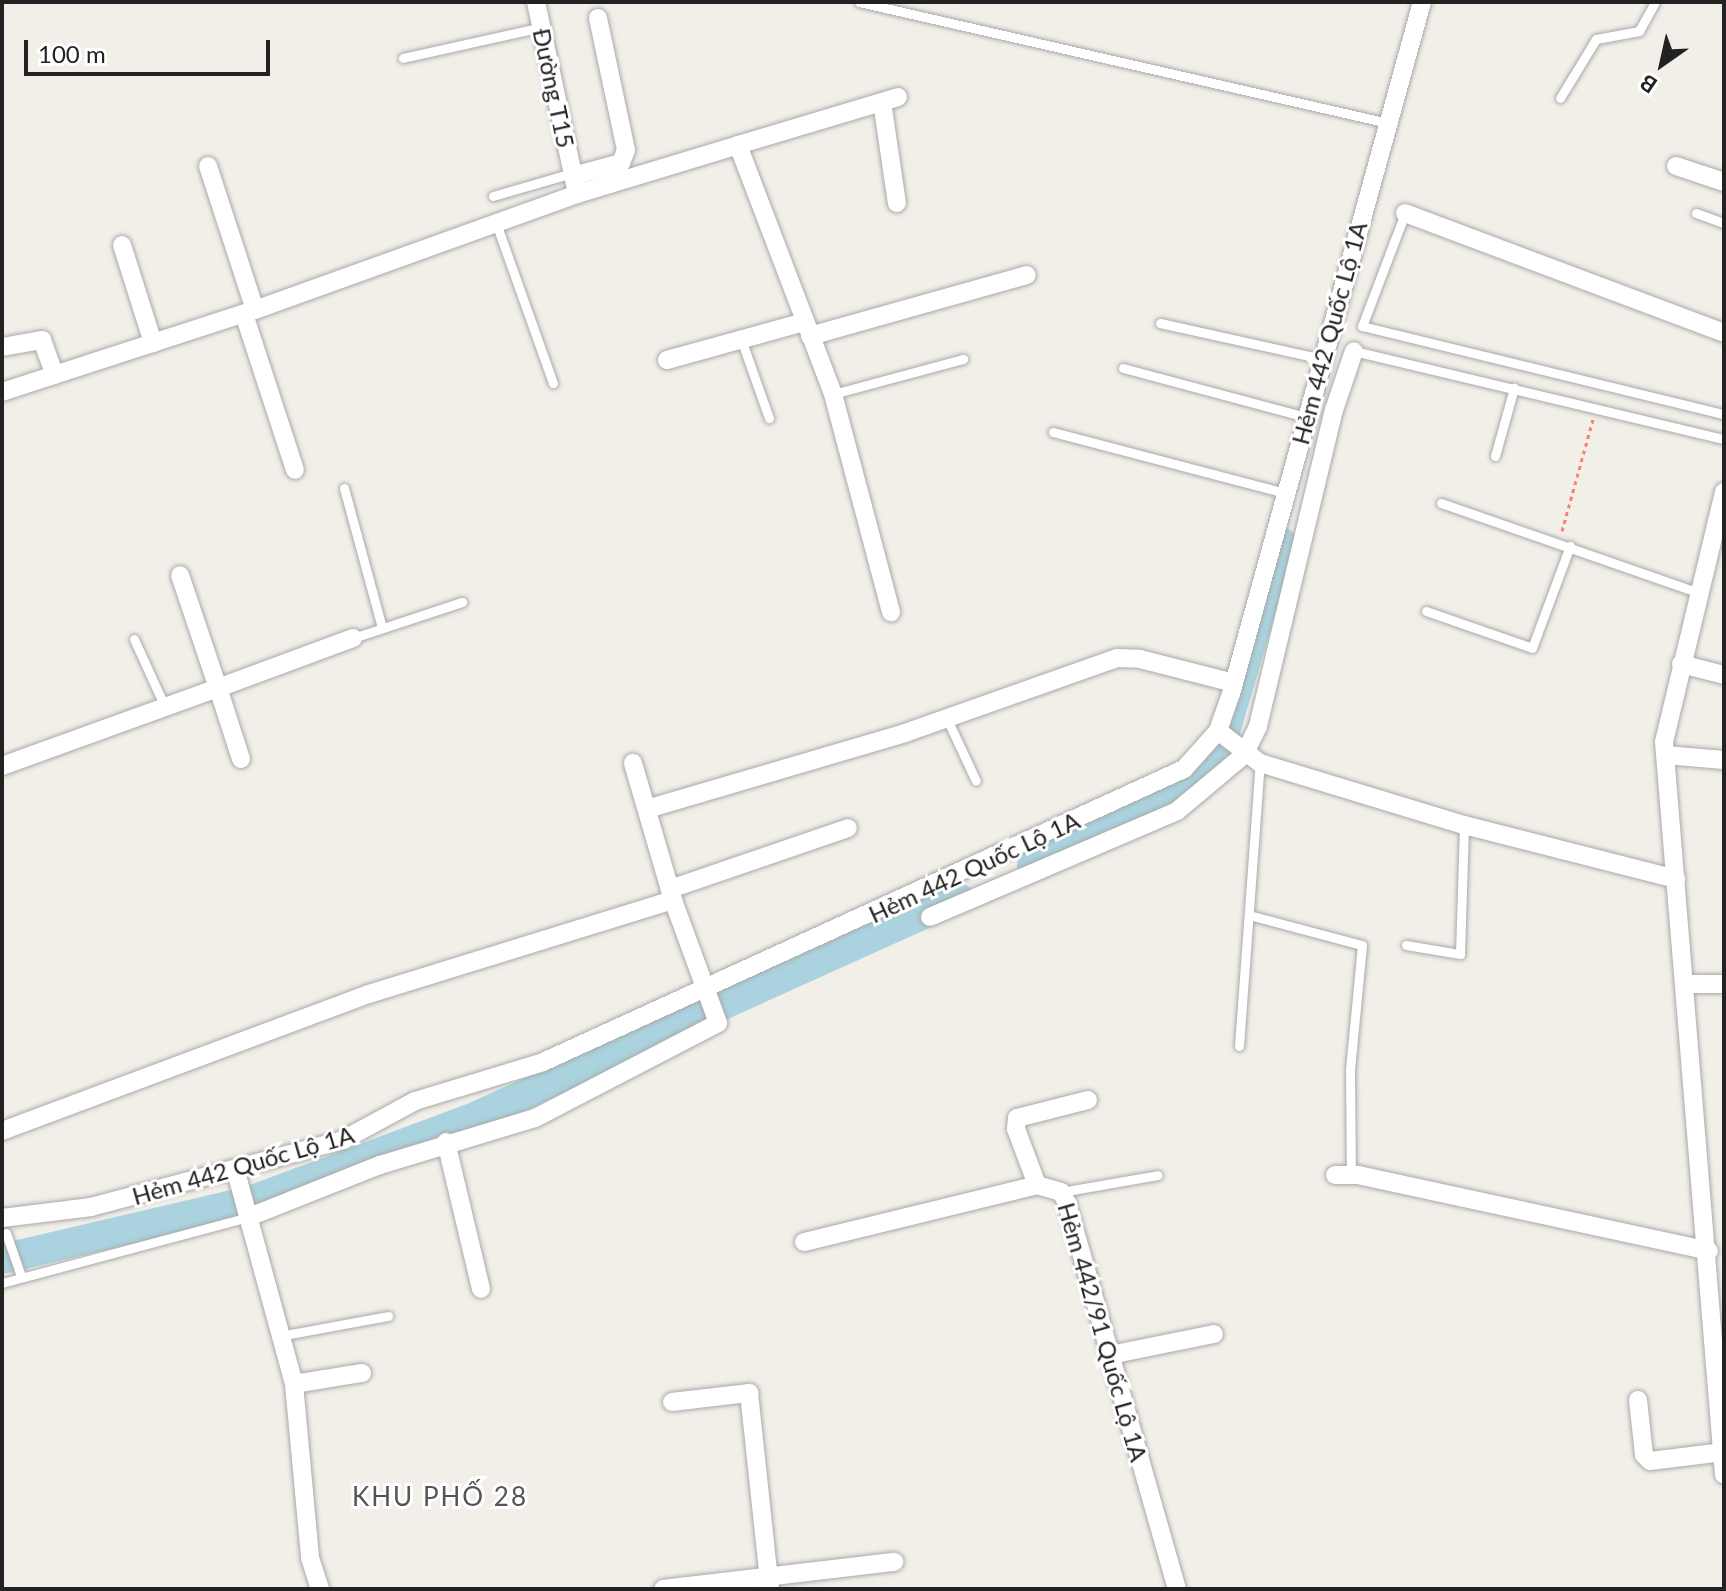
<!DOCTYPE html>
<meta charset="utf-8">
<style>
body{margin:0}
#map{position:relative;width:1726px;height:1591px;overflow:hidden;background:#f2efe9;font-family:Lato,sans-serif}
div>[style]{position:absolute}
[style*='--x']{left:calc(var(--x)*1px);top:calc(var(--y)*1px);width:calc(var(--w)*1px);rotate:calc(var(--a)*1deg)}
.river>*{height:30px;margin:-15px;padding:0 15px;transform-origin:15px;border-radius:15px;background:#aad3df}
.path>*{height:3px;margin-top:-1.5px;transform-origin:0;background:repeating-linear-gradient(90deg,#fa8072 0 4px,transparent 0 8px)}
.roads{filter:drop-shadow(0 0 2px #a9a9a9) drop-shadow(0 0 2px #a9a9a9)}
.service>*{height:9px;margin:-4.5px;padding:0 4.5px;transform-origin:4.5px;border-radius:4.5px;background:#fff}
.minor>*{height:18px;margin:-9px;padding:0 9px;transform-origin:9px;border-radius:9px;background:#fff}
span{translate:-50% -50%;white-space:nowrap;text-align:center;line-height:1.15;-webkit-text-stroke:6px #fff;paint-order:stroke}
.street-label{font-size:24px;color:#222}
.neighbourhood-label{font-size:26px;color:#555;letter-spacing:2px}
.frame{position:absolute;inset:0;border:4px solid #222;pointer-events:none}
.north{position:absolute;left:1622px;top:24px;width:80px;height:80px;-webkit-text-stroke:6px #fff;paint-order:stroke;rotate:214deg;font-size:22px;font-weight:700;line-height:32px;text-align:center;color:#222}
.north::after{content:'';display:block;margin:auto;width:28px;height:36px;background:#222;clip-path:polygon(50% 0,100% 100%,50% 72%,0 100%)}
.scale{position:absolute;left:24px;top:40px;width:246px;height:36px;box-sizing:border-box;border:4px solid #222;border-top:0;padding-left:10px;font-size:24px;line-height:28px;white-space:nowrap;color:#222;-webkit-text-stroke:6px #fff;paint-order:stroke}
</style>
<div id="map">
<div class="river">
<div style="--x:1032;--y:865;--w:136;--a:-24.7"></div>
<div style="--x:1156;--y:808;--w:70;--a:-33.9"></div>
<div style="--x:1214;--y:769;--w:237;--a:-73.6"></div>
<div style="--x:2;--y:1259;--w:255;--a:-13.2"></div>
<div style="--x:250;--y:1201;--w:242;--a:-20.5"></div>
<div style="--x:477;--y:1116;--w:529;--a:-24.34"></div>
</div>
<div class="path">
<div style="--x:1562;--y:531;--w:116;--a:-74.5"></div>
</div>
<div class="roads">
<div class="service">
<div style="--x:859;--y:2;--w:543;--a:12.88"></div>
<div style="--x:403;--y:58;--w:142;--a:-12.6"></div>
<div style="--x:1560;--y:98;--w:69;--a:-58.6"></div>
<div style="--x:1596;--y:39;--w:44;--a:-10.5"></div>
<div style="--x:1639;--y:31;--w:33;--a:-61"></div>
<div style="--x:493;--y:196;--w:82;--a:-16.2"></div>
<div style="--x:1405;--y:213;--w:121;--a:110.8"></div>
<div style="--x:1362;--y:326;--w:373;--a:13.7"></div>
<div style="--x:1696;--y:213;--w:30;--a:20"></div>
<div style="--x:496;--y:223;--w:170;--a:70.4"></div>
<div style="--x:1160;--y:323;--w:166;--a:12.5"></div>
<div style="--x:741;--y:339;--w:84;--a:70.5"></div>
<div style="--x:1354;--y:351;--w:380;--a:13.4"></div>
<div style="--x:1123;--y:368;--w:189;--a:15"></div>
<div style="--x:833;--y:394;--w:135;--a:-15.1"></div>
<div style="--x:1053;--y:432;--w:241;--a:14.7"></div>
<div style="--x:1495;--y:456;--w:71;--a:-74.4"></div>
<div style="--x:344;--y:488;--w:145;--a:74.8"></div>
<div style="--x:1441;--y:503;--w:273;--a:19.2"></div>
<div style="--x:1426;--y:611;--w:112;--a:19.2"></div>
<div style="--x:1532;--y:648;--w:109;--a:-69.6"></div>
<div style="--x:353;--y:638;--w:115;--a:-18.3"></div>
<div style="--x:134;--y:639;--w:75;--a:65.5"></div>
<div style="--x:947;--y:719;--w:68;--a:64.9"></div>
<div style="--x:1249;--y:915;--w:117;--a:14.9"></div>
<div style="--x:1362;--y:945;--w:125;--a:95.5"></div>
<div style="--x:1350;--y:1069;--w:105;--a:89.5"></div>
<div style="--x:1406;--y:945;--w:55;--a:9.5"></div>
<div style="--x:1460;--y:954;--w:129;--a:-88.2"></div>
<div style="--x:1239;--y:1046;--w:284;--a:-85.8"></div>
<div style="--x:1061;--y:1192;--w:98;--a:-9.9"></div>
<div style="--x:6;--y:1233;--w:46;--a:70.8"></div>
<div style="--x:2;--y:1283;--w:256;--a:-15"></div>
<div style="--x:279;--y:1336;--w:111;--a:-10.4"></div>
</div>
<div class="minor">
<div style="--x:536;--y:2;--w:190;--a:77.9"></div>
<div style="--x:882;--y:102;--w:102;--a:81.6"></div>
<div style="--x:738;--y:145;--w:167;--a:-16.7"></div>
<div style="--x:208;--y:166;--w:151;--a:71.9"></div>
<div style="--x:1676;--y:166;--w:51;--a:18.4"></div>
<div style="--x:573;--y:176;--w:50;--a:-15.2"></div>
<div style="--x:621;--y:163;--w:14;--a:-69"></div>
<div style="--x:626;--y:150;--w:135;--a:-102"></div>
<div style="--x:1405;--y:213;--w:341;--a:20.6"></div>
<div style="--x:122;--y:245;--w:103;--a:72.4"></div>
<div style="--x:244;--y:314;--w:164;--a:71.9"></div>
<div style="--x:810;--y:336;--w:225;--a:-15.7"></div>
<div style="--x:2;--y:347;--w:41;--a:-9.9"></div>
<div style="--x:42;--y:340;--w:37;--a:70"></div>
<div style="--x:667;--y:360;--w:142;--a:-15.5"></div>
<div style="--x:2;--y:392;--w:266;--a:-18"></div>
<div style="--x:255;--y:310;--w:342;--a:-19.8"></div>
<div style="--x:577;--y:194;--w:168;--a:-16.9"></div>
<div style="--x:738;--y:145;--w:267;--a:69.1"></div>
<div style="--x:833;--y:394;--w:226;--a:75.1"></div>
<div style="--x:1724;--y:492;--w:257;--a:103.5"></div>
<div style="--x:1664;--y:742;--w:735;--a:85.32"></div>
<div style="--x:1681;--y:664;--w:44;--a:14.3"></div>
<div style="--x:1218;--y:731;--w:53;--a:37.3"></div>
<div style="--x:1260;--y:763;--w:213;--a:16.9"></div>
<div style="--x:1464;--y:825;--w:219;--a:14.3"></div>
<div style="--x:1665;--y:755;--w:59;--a:4.8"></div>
<div style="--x:241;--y:759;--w:75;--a:-107.9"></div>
<div style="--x:218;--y:688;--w:144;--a:-20.3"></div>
<div style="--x:2;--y:766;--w:230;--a:-19.9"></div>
<div style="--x:218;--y:688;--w:119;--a:-108.6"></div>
<div style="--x:647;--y:809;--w:269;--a:-16.4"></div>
<div style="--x:905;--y:733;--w:225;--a:-19.5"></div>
<div style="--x:1117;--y:658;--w:23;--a:2"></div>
<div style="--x:1140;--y:659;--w:97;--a:14.3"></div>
<div style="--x:670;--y:889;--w:188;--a:-18.9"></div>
<div style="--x:930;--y:917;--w:269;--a:-23.2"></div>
<div style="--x:1177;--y:811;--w:87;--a:-39.9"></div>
<div style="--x:1244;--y:755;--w:32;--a:-64"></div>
<div style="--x:1258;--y:726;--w:325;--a:-76.5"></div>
<div style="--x:1334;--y:410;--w:62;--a:-71.3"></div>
<div style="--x:1686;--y:984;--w:38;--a:0"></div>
<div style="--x:1088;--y:1100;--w:73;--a:165.8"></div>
<div style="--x:1017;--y:1118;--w:11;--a:95"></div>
<div style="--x:1016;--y:1129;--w:60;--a:69.4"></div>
<div style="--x:1037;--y:1185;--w:25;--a:16"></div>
<div style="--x:1061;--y:1192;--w:13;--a:61"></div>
<div style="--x:1067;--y:1203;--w:401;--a:74.1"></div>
<div style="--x:2;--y:1131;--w:392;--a:-20.5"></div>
<div style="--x:369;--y:994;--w:318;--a:-17.2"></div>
<div style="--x:446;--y:1142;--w:151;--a:76.6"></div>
<div style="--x:236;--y:1172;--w:220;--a:74.7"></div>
<div style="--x:294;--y:1384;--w:175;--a:84.7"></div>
<div style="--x:310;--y:1558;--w:33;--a:72"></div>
<div style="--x:1335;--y:1175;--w:23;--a:0"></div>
<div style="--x:1358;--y:1175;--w:359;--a:12.2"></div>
<div style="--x:249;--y:1217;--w:141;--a:-21.7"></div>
<div style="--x:380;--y:1165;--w:162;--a:-16.9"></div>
<div style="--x:535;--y:1118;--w:206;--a:-27.4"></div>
<div style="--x:718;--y:1023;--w:131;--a:-110.1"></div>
<div style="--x:673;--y:900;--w:143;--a:-106.3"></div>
<div style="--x:2;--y:1218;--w:90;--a:-7"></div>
<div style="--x:91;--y:1207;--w:261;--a:-14.9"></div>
<div style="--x:343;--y:1140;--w:82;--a:-28.4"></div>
<div style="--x:415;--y:1101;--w:134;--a:-16.9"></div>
<div style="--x:543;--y:1062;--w:705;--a:-24.57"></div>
<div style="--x:1184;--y:769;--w:51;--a:-48.2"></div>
<div style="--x:1218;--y:731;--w:39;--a:-71"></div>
<div style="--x:1231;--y:694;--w:718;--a:-74.57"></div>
<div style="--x:804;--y:1242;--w:240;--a:-13.7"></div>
<div style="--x:1110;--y:1355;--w:106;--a:-11.4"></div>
<div style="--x:294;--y:1384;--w:69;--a:-9.2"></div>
<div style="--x:1638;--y:1400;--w:55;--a:83.8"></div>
<div style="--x:1644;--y:1455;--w:8;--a:45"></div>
<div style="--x:1650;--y:1461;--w:74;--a:-7"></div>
<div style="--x:672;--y:1402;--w:78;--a:-6.7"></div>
<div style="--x:749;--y:1393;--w:197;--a:83.9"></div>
<div style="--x:663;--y:1589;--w:233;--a:-6.7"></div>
</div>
</div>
<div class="street-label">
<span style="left:554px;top:88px;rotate:78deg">Đường T15</span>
<span style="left:1329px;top:333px;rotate:-75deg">Hẻm 442 Quốc Lộ 1A</span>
<span style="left:974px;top:867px;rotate:-25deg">Hẻm 442 Quốc Lộ 1A</span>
<span style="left:243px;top:1165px;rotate:-16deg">Hẻm 442 Quốc Lộ 1A</span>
<span style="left:1103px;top:1332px;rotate:74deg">Hẻm 442/91 Quốc Lộ 1A</span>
</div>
<div class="neighbourhood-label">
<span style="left:440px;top:1497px">KHU PHỐ 28</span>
</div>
<div class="frame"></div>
<div class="north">B</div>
<div class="scale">100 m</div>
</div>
